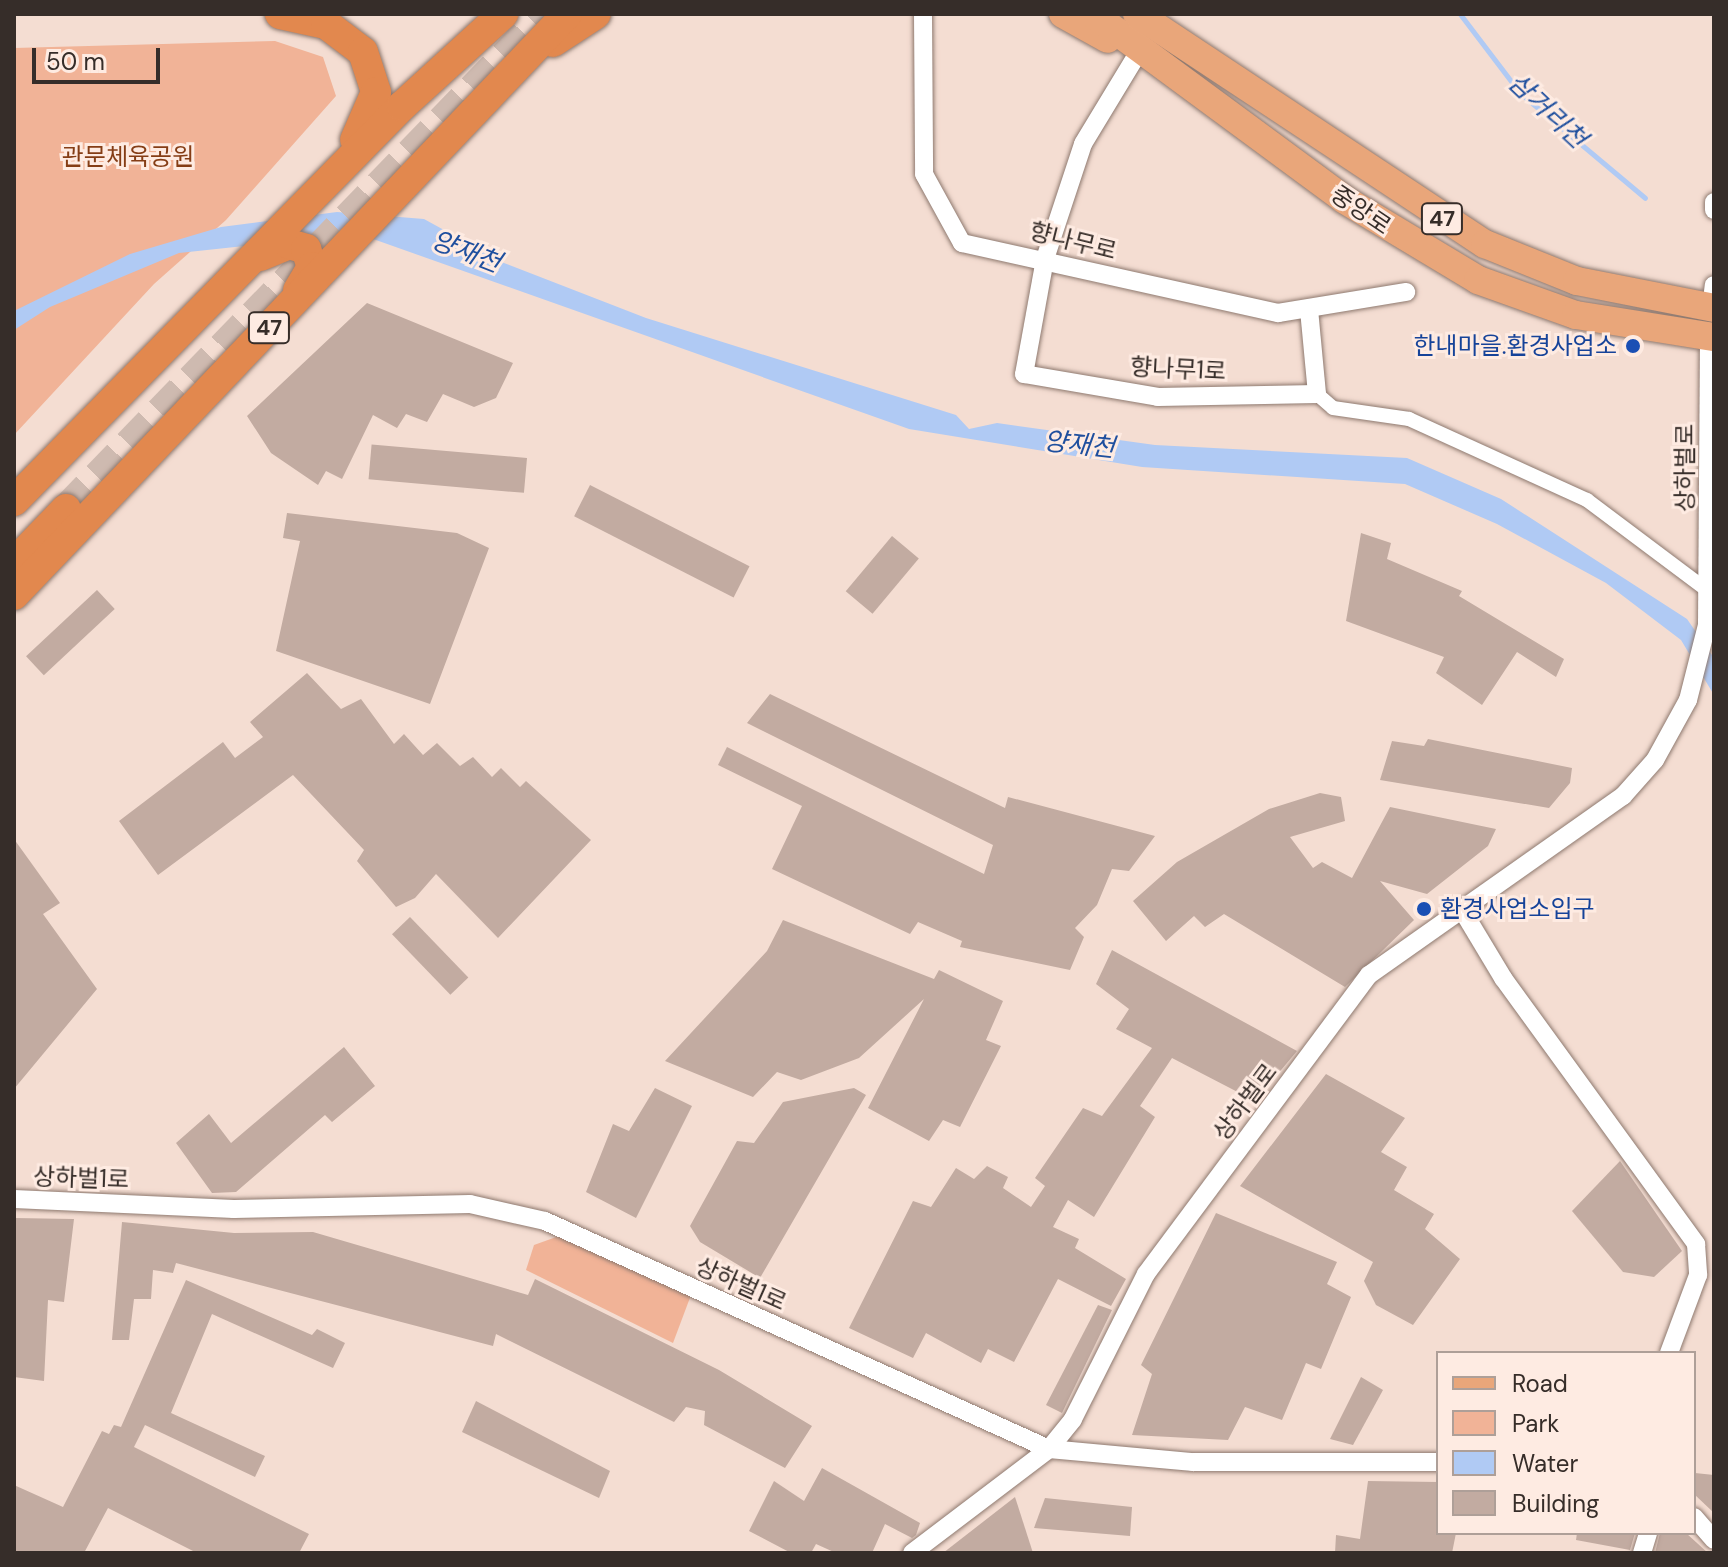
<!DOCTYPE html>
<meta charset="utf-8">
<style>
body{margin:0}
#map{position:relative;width:1728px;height:1567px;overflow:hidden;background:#f4ddd2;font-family:"DM Sans","Noto Sans KR",sans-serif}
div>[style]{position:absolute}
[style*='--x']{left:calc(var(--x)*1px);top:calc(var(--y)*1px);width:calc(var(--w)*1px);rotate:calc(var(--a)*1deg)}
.green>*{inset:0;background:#f1b397}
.water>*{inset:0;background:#b0caf4}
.stream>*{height:5px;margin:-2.5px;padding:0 2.5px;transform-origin:2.5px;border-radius:2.5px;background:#b0caf4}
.building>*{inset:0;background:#c2aba1;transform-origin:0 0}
.trunk-tunnel>*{height:30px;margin-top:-15px;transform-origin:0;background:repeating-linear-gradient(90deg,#cebab0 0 30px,transparent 0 45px)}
.roads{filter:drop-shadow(0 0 2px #8e796f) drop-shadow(0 0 2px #8e796f)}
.pedestrian>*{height:14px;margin:-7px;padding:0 7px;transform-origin:7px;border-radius:7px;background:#fff}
.minor>*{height:18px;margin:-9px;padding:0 9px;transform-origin:9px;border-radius:9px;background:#fff}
.primary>*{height:28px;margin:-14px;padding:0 14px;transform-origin:14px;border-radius:14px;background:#e9a67a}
.trunk>*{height:30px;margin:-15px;padding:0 15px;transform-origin:15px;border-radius:15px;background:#e2884e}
.dots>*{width:22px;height:22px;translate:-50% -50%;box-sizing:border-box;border:4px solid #feebe2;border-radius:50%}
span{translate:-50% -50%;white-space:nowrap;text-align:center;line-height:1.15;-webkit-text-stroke:6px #feebe2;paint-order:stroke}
.shield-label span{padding:2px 6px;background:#feebe2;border:2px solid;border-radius:6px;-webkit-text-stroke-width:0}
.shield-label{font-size:22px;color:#362d29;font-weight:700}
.park-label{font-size:24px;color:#853d15}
.street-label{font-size:24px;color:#362d29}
.transit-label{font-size:24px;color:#164399}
.right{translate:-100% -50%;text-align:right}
.left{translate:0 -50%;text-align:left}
.water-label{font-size:26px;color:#1f4f9e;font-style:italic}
.frame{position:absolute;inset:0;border:16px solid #362d29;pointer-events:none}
.legend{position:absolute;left:1436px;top:1351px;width:260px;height:184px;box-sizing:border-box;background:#feebe2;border:2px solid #ae9f98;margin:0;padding:10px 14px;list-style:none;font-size:24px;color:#362d29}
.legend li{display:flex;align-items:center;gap:16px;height:40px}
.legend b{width:40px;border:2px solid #ae9f98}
.scale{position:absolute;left:32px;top:48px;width:128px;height:36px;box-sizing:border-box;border:4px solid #362d29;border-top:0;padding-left:10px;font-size:24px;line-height:28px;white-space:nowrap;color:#362d29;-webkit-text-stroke:6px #feebe2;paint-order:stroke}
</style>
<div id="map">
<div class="green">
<div style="clip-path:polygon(275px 41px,323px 57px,336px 96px,226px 220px,154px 284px,14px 435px,14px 48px)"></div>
<div style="clip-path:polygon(559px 1236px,691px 1295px,673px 1343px,526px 1270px,534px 1245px)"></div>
</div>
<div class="water">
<div style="clip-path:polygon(337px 212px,424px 219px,504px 263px,646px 318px,956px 415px,969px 429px,997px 423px,1155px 445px,1407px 458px,1501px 499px,1687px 619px,1714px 658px,1714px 695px,1681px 640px,1606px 583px,1497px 524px,1405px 484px,1142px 467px,909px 429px,359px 234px,179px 253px,50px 307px,14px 330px,14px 311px,130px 254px,221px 227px)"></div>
</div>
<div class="stream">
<div style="--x:1460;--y:14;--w:99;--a:52.8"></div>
<div style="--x:1520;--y:93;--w:163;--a:40"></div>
</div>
<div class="building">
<div style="clip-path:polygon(367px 303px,513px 363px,496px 398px,474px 407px,443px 394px,427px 422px,406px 414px,397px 428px,373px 415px,342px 479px,326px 471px,318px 485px,271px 453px,247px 416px)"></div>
<div style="left:527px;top:458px;width:35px;height:156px;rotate:95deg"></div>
<div style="left:590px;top:485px;width:179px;height:35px;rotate:27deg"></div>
<div style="clip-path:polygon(287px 513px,457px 533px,489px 548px,430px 704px,276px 651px,300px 541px,283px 538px)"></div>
<div style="clip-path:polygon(1361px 533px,1391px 543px,1387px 559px,1462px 591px,1459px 596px,1564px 659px,1556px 677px,1517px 652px,1482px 705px,1436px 673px,1444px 657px,1346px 621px)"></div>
<div style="left:892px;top:536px;width:35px;height:72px;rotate:40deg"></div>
<div style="left:97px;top:590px;width:26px;height:97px;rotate:47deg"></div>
<div style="clip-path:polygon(307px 673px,341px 709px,361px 699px,394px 744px,404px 734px,423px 755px,437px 743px,460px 766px,473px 757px,492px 777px,501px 768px,520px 787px,526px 781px,591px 840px,498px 938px,436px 874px,415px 898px,396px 907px,357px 861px,364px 850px,293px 775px,158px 875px,119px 821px,223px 742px,235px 758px,263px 737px,250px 722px)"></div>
<div style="clip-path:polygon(770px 694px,1005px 808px,1008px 797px,1155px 836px,1129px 871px,1112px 869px,1097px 905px,1075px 928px,1084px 937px,1070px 970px,960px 947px,962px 941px,918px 922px,910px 934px,772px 869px,802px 806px,718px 765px,727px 747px,984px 874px,993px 845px,747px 723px)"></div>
<div style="clip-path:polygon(1428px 739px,1572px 768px,1570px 783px,1549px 808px,1380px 780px,1392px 741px,1424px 746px)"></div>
<div style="clip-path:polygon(1320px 793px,1341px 797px,1345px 821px,1290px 837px,1313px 868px,1322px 862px,1352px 878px,1390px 807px,1496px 829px,1488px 846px,1427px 894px,1380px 881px,1414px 920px,1345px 987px,1224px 914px,1205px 927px,1194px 916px,1166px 941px,1133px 901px,1177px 862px,1269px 809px)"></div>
<div style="clip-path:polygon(14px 839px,60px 903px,43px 914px,97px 989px,14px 1089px)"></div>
<div style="left:410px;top:917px;width:84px;height:25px;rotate:46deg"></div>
<div style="clip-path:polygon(783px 920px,934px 979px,939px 970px,1003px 1001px,986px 1040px,1001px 1046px,960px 1127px,943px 1120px,929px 1141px,868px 1108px,924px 999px,859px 1058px,801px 1080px,777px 1072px,753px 1097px,665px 1061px,767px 951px)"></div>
<div style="clip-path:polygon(1112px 950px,1297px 1051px,1255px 1101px,1172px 1058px,1140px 1106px,1155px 1117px,1094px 1217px,1068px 1200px,1053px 1227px,1079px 1239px,1075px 1248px,1126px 1279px,1111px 1306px,1058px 1279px,1014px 1362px,988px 1349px,981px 1363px,926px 1333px,913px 1358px,849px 1328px,913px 1201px,931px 1207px,956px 1168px,974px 1179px,987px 1166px,1008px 1177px,1003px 1188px,1031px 1207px,1045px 1186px,1035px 1178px,1083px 1108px,1102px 1116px,1152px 1048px,1116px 1029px,1129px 1009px,1096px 984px)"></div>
<div style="clip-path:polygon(344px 1047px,375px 1086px,332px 1122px,325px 1115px,236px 1192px,212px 1193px,176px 1143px,209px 1114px,231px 1143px)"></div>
<div style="clip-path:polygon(1326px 1074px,1405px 1118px,1381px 1152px,1407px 1167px,1394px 1190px,1434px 1214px,1425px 1229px,1460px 1259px,1413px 1325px,1376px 1305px,1364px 1281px,1373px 1262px,1240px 1186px)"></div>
<div style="clip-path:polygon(655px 1088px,692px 1106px,636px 1218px,586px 1192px,613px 1124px,629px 1131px)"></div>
<div style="clip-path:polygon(854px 1088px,866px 1095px,760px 1278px,700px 1242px,690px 1226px,737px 1141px,754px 1143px,783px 1102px)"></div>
<div style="clip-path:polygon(1620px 1161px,1682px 1251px,1654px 1277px,1623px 1272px,1572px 1211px)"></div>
<div style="clip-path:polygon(1216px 1213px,1337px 1262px,1327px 1284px,1351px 1297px,1321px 1369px,1306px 1363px,1282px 1420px,1245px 1407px,1228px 1440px,1132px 1435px,1152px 1374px,1141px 1365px)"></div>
<div style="clip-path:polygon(14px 1218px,74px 1219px,64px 1302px,48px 1300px,44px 1381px,14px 1377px)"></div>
<div style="clip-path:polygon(122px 1222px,234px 1233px,313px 1232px,528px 1295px,535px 1279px,719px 1370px,812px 1426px,785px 1468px,704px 1425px,705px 1411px,686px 1407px,674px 1422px,496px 1334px,493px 1346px,176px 1263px,173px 1273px,153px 1270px,151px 1299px,134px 1299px,129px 1340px,112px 1340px)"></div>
<div style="clip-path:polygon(186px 1280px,312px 1335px,317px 1329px,345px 1343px,333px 1368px,212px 1314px,171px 1413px,265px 1456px,255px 1477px,145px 1425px,134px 1447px,309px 1534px,299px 1553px,197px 1553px,108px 1508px,84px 1553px,14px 1553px,14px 1485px,63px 1507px,102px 1431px,109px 1434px,114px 1425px,121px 1427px)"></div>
<div style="clip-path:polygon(1098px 1305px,1112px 1310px,1062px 1413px,1046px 1405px)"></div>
<div style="clip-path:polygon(1361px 1377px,1383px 1390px,1353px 1445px,1330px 1439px)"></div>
<div style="clip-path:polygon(476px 1401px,610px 1471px,599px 1498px,462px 1432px)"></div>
<div style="clip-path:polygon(822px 1468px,920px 1523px,916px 1535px,912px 1538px,885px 1524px,872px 1553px,836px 1553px,816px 1544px,811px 1553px,791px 1553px,749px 1531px,774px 1481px,804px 1501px)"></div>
<div style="clip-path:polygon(1695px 1473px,1714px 1475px,1714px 1513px,1694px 1494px)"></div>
<div style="clip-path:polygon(1368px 1481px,1438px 1482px,1438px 1533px,1456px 1533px,1452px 1553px,1335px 1553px,1336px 1535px,1360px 1539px)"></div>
<div style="clip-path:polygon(1015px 1497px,1033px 1553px,943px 1553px)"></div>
<div style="clip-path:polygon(1045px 1498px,1132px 1507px,1130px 1536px,1034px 1528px)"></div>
<div style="clip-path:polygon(1577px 1533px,1635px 1533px,1630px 1550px,1576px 1540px)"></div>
<div style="clip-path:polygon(1660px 1533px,1686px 1533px,1708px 1553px,1655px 1553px)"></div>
</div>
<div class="trunk-tunnel">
<div style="--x:66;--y:509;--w:689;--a:-45.94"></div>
</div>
<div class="roads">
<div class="pedestrian">
<div style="--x:1317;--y:394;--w:21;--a:41"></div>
<div style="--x:1333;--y:408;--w:77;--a:8.2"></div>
<div style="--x:1409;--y:419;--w:196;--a:24.5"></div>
<div style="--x:1587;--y:500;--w:155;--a:36.9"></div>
</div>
<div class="minor">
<div style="--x:923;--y:14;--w:160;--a:89.6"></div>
<div style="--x:924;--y:174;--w:79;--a:61.2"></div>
<div style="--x:962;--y:243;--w:324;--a:12.5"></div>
<div style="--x:1278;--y:313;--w:130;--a:-9.3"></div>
<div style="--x:1135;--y:58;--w:100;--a:121.2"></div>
<div style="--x:1083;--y:144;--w:121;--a:108.3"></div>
<div style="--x:1045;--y:259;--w:117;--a:100.3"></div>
<div style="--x:1024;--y:374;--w:136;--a:9.7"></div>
<div style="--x:1158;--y:397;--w:159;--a:-1.1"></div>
<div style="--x:1317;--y:394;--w:84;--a:-95.4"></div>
<div style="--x:1714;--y:202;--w:8;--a:90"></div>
<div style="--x:1711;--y:308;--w:23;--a:-83"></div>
<div style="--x:1461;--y:908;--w:82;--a:59"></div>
<div style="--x:1503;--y:978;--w:329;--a:54"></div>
<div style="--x:1696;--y:1244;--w:31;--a:86"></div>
<div style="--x:1698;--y:1275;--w:83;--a:110.4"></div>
<div style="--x:14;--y:1199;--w:220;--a:2.6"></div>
<div style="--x:234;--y:1209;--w:236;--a:-1.2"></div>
<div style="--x:470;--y:1204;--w:77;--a:12.8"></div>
<div style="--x:545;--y:1221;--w:553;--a:24.34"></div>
<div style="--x:1049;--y:1449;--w:145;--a:5.2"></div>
<div style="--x:1193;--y:1462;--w:245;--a:0"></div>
<div style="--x:1694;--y:1517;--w:30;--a:49"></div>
<div style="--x:912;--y:1553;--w:172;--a:-37.2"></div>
<div style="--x:1049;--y:1449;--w:38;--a:-51"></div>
<div style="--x:1073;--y:1419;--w:162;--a:-63.3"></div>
<div style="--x:1146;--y:1274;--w:373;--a:-53.3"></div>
<div style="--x:1369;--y:975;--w:311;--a:-35.2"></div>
<div style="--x:1623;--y:796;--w:48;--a:-48.4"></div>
<div style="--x:1655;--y:760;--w:68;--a:-61.2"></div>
<div style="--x:1688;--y:700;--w:77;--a:-75.8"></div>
<div style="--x:1707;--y:625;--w:289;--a:-89.6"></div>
<div style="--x:1642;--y:1553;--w:21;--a:-73"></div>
</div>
<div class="primary">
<div style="--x:1063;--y:14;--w:51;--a:29.1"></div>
<div style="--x:1093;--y:14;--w:313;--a:36.4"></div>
<div style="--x:1345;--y:200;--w:155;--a:31"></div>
<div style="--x:1478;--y:280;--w:104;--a:19.7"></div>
<div style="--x:1576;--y:315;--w:140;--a:9.1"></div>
<div style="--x:1137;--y:14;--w:417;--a:33.5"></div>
<div style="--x:1485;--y:244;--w:99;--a:21.9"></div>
<div style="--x:1577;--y:281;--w:140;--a:11.1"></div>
</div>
<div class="trunk">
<div style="--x:280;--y:14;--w:47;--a:12.3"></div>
<div style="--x:326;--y:24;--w:46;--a:37.1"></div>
<div style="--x:363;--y:52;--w:42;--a:72"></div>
<div style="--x:376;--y:92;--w:52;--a:113.6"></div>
<div style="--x:553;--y:42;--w:51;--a:-33.1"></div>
<div style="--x:260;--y:256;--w:31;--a:-22"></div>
<div style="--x:289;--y:244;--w:18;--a:16"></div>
<div style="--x:306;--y:249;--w:19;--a:72"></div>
<div style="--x:312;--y:267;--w:27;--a:121"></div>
<div style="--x:14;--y:501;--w:554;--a:-45.51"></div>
<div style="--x:402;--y:106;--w:137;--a:-42.3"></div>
<div style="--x:14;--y:563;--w:75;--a:-46.1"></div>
<div style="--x:14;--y:595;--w:802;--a:-46.41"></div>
</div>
</div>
<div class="dots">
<div style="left:1633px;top:346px;background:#1a4fb4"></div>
<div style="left:1424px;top:909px;background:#1a4fb4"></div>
</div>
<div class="shield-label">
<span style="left:1442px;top:219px">47</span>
<span style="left:269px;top:328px">47</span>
</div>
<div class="park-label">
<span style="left:128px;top:157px">관문체육공원</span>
</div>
<div class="street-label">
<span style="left:1361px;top:210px;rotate:34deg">중앙로</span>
<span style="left:1073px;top:241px;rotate:14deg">향나무로</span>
<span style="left:1178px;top:369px;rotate:3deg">향나무1로</span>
<span style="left:1685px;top:468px;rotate:-90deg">상하벌로</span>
<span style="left:1245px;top:1102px;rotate:-53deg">상하벌로</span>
<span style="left:81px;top:1178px;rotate:2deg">상하벌1로</span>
<span style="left:741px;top:1284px;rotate:24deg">상하벌1로</span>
</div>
<div class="transit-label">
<span class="right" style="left:1617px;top:346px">한내마을.환경사업소</span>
<span class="left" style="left:1440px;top:909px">환경사업소입구</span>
</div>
<div class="water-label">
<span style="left:1547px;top:111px;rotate:43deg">삼거리천</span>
<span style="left:466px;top:252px;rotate:21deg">양재천</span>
<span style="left:1079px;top:445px;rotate:6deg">양재천</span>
</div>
<div class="frame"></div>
<ul class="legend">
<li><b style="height:10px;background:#e9a67a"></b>Road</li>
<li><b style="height:22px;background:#f1b397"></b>Park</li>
<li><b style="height:22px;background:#b0caf4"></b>Water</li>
<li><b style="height:22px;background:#c2aba1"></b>Building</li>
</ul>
<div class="scale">50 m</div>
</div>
